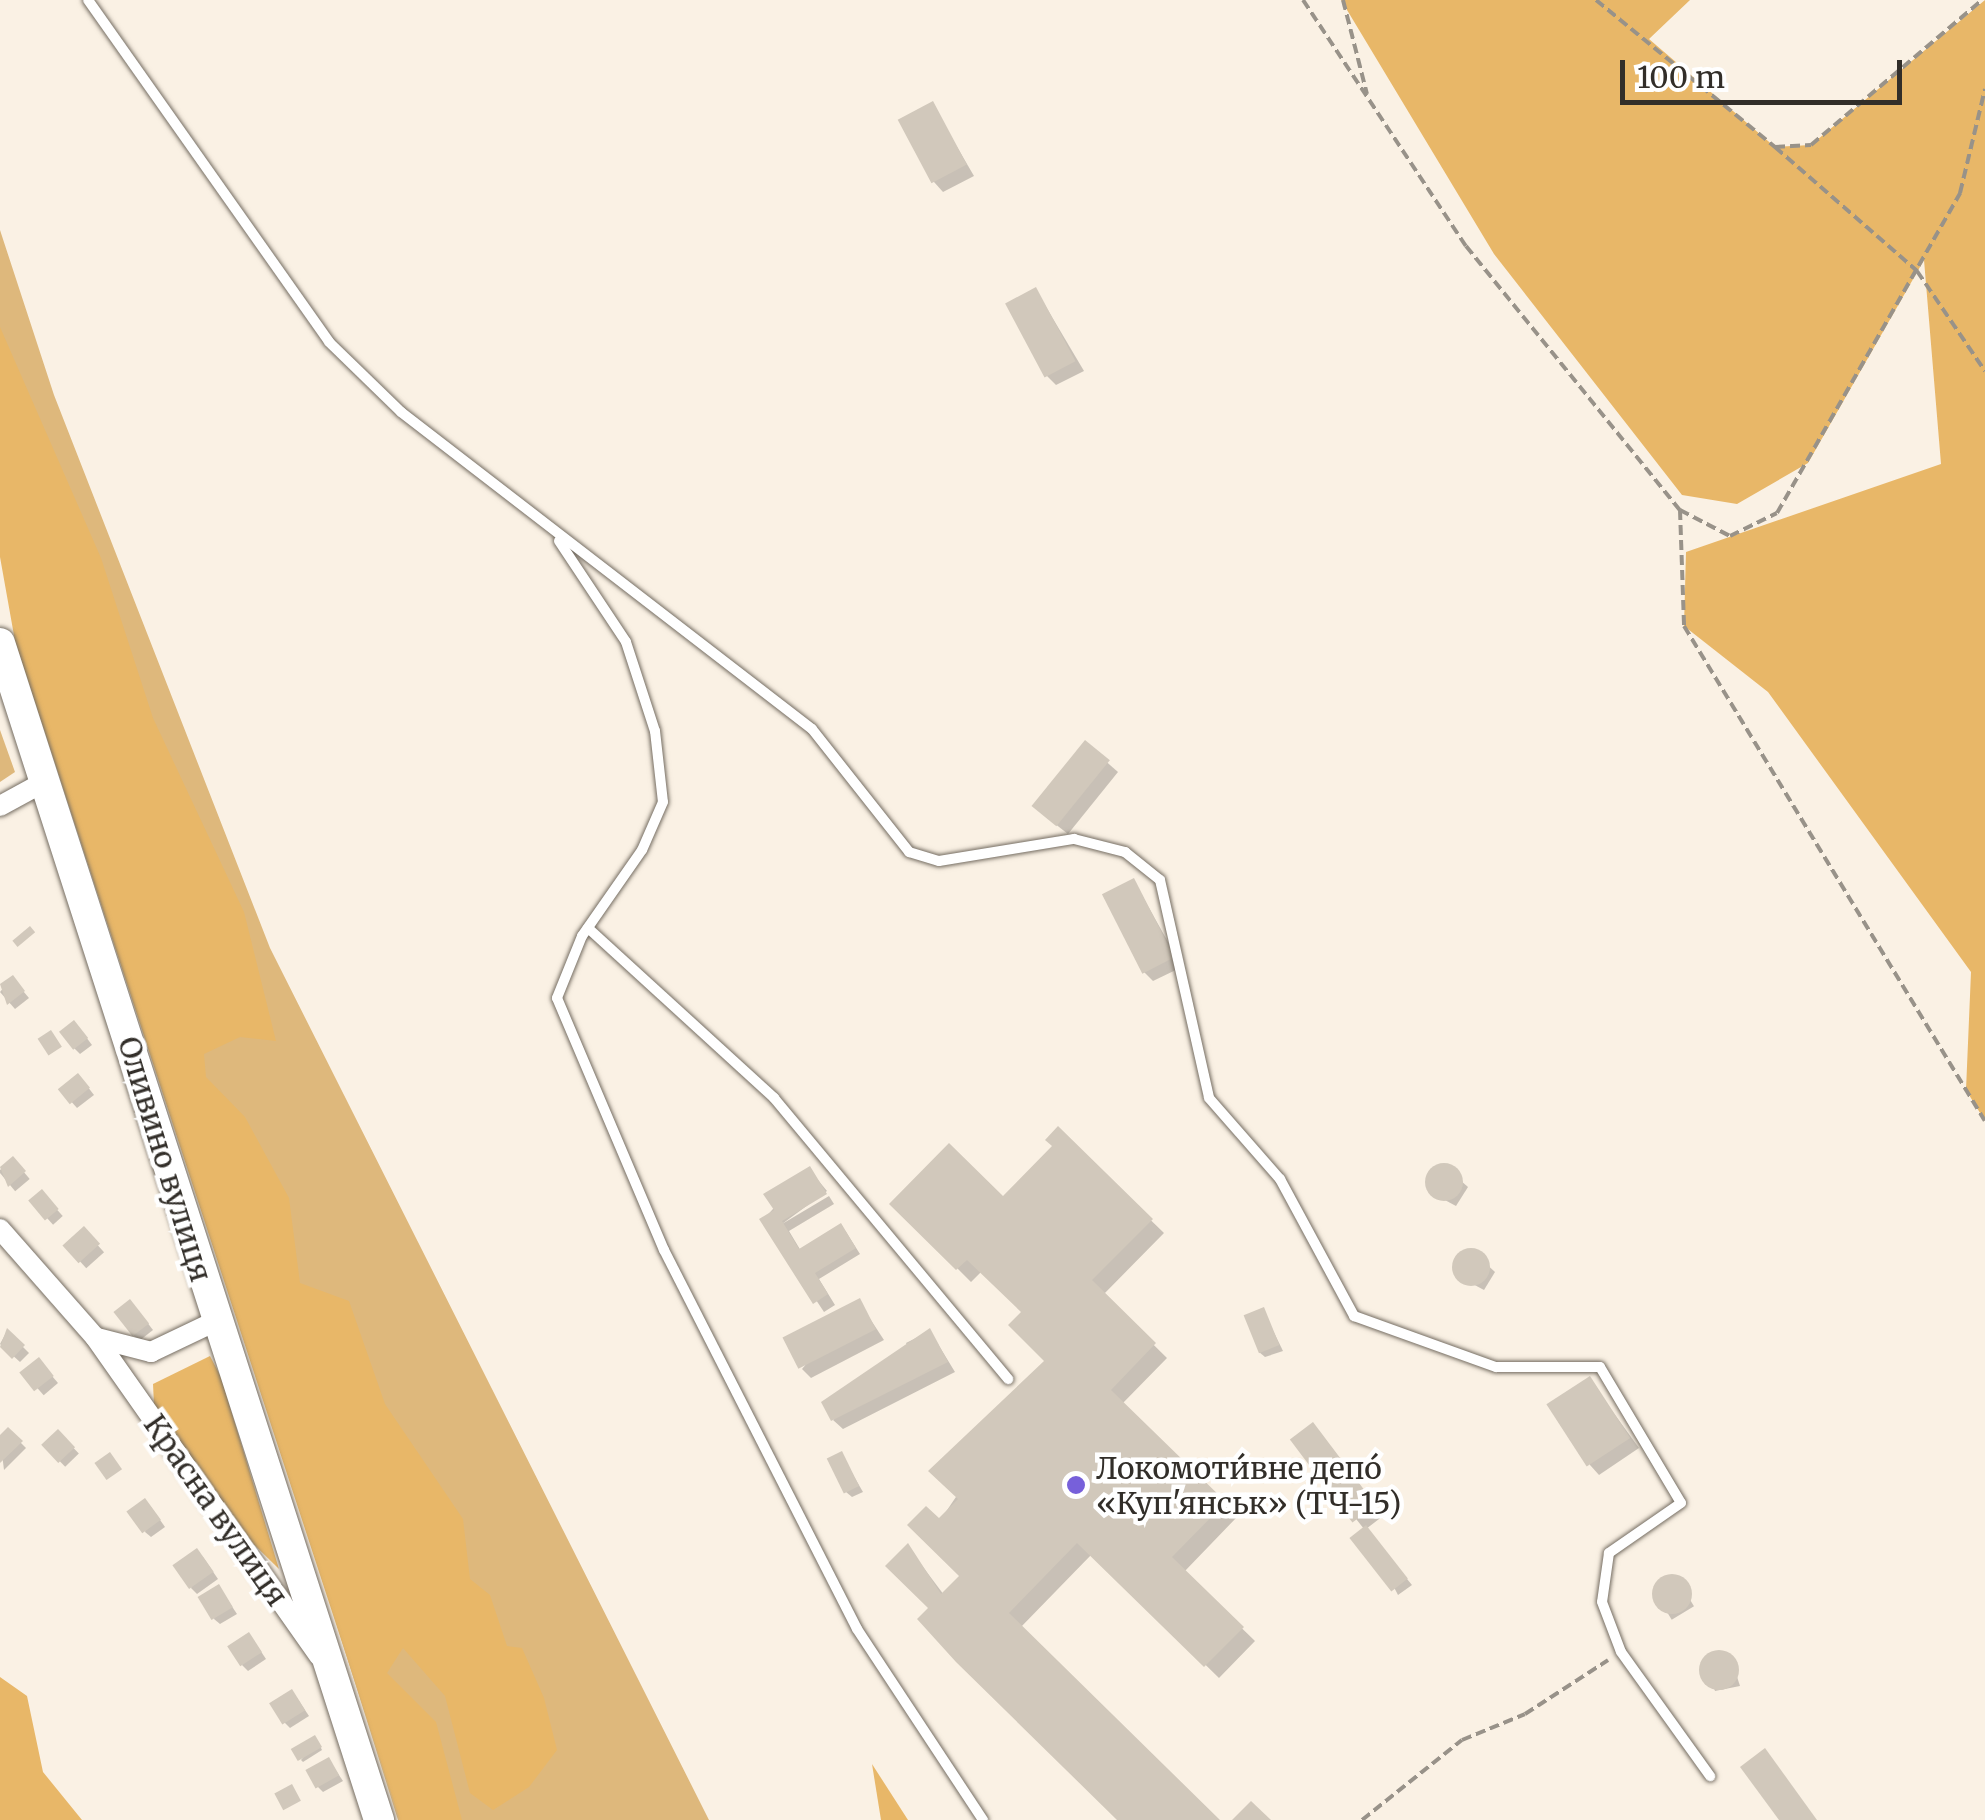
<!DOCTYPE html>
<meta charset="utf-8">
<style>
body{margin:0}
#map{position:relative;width:1985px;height:1820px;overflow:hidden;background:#faf1e4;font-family:Merriweather,serif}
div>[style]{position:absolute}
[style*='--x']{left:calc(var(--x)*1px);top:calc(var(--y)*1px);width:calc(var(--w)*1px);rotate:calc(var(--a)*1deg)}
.green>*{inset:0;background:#deb87c}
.forest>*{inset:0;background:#e8b768}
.shadow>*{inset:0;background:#0003;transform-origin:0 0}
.building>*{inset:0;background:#d1c8bb;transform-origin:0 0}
.round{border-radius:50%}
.path>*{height:4px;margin-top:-2px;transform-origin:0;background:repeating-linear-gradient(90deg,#989289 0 10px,transparent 0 15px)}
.roads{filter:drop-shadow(0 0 2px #756d62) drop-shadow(0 0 2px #756d62)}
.lane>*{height:10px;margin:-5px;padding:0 5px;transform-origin:5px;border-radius:5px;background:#fff}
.street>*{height:20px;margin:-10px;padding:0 10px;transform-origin:10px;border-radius:10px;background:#fff}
.secondary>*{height:30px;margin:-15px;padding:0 15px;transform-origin:15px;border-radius:15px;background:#fff}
.dots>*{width:28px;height:28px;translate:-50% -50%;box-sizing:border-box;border:5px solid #fff;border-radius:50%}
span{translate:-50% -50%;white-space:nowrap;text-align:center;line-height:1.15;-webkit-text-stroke:9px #fff;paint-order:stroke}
.street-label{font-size:30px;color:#322e29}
.poi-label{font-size:30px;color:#322e29}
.left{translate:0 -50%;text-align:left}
.scale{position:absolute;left:1620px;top:60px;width:282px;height:45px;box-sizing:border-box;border:5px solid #322e29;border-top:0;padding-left:12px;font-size:30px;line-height:35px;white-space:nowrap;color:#322e29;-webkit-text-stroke:8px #fff;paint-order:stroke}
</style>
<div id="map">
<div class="green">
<div style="clip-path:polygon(0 230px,54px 395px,270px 948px,709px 1820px,398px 1820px,0 550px)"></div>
<div style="clip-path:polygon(0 730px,15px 772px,0 782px)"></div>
</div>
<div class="forest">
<div style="clip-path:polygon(1341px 0,1690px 0,1649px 39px,1775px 147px,1811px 145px,1985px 0,1985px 1121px,1966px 1090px,1971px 972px,1768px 692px,1684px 626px,1686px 552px,1941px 464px,1924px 260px,1808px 463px,1737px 504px,1682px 495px,1494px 254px)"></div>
<div style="clip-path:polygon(0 327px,101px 558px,153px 718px,244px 912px,276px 1041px,240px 1037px,204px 1054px,206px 1077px,245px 1117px,289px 1198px,300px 1283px,349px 1301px,385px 1404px,463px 1519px,470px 1579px,490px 1595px,507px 1646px,522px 1648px,544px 1698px,557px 1750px,529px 1787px,493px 1810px,470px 1793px,445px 1696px,403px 1648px,387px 1673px,436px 1722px,462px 1820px,400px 1820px,15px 641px,0 557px)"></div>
<div style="clip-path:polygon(210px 1356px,221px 1377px,279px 1569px,229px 1520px,154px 1405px,153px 1384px)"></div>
<div style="clip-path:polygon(0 1677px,27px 1696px,43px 1772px,82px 1820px,0 1820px)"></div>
<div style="clip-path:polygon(872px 1764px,908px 1820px,881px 1820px)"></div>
</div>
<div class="shadow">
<div style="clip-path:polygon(932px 104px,974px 176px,943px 192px,934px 182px)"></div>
<div style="clip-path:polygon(1036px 290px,1084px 371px,1056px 385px,1047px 376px)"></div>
<div style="clip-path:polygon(1086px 744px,1118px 772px,1068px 834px,1045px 816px)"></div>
<div style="clip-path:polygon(1134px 881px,1182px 967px,1153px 981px,1144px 972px)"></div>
<div style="clip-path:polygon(12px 978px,29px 998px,15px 1009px,0 992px)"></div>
<div style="clip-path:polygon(80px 1029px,92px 1045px,80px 1054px,74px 1048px)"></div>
<div style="clip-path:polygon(84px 1082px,94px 1095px,77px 1108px,61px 1090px)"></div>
<div style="clip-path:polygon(1058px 1130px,1164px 1233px,1103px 1295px,1167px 1358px,1122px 1404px,1237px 1517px,1184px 1572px,1255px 1641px,1219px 1678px,1092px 1554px,1020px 1628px,1216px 1820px,1128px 1820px,931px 1608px,908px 1547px,944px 1595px,962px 1577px,939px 1522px,1048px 1361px,1025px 1312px,982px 1271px,971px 1282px,893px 1204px,1003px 1199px,1055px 1146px)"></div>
<div style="left:13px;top:1159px;width:26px;height:19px;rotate:50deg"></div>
<div style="clip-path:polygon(1444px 1166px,1468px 1187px,1456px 1206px,1428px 1191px,1427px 1179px)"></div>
<div style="clip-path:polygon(809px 1169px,827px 1191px,782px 1224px,829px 1196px,834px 1204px,789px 1231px,801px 1251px,846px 1232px,860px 1254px,819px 1279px,835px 1305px,824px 1312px,763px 1220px)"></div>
<div style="left:42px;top:1193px;width:31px;height:13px;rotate:48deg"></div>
<div style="left:84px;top:1230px;width:30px;height:24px;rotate:48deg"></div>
<div style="clip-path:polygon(1471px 1250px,1495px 1272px,1484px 1290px,1456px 1275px,1461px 1253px)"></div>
<div style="clip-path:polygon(859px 1302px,884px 1340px,811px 1378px,802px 1369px)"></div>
<div style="clip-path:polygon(136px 1308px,153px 1330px,139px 1341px,133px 1335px)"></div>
<div style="clip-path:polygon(1263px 1310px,1283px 1351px,1265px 1357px,1259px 1352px)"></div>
<div style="clip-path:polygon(7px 1331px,29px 1353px,20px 1362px,0 1344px)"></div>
<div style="clip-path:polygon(930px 1331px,955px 1372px,843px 1429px,833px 1420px,910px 1351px,906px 1343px)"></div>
<div style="left:39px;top:1361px;width:29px;height:19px;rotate:49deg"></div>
<div style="clip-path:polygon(1589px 1379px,1639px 1448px,1599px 1475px,1590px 1465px)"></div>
<div style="clip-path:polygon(8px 1430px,26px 1448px,4px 1470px,0 1438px)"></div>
<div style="left:58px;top:1432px;width:30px;height:19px;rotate:46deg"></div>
<div style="clip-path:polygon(1322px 1435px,1383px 1516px,1366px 1529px,1412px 1585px,1398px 1595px,1364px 1529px,1294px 1440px)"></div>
<div style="clip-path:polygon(841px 1454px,863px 1492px,852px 1497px,846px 1492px)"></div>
<div style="clip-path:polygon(151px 1507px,165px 1527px,151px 1537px,145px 1532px)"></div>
<div style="clip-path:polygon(203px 1557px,218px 1579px,197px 1594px,191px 1588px)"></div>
<div style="left:1677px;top:1578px;width:33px;height:26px;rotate:59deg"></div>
<div style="clip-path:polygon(219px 1587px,237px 1614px,220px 1624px,214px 1619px)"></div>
<div style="clip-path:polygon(254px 1641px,266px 1659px,248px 1671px,242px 1665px)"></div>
<div style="clip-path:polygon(1731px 1658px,1740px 1686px,1715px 1691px,1705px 1661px)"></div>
<div style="clip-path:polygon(297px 1698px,309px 1716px,290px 1728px,284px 1722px)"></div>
<div style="clip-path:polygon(317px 1740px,322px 1750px,303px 1762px,301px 1760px)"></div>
<div style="clip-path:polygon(329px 1760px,343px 1781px,323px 1792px,317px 1786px)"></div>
</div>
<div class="building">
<div style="left:933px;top:101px;width:72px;height:40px;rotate:62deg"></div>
<div style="left:1036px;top:287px;width:84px;height:35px;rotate:62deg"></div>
<div style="left:1085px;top:740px;width:32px;height:85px;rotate:39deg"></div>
<div style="left:1134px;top:878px;width:89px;height:36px;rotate:63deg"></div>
<div style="left:30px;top:926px;width:8px;height:23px;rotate:50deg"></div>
<div style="clip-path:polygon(13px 975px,25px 991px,7px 1005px,0 984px)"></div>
<div style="left:74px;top:1020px;width:23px;height:19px;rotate:52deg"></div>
<div style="left:51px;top:1030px;width:20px;height:16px;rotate:57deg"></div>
<div style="left:78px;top:1073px;width:19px;height:26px;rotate:51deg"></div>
<div style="clip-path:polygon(1058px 1126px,1153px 1219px,1092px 1280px,1156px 1343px,1111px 1390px,1226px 1502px,1172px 1557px,1244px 1627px,1204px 1667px,1077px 1543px,1009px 1613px,1220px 1820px,1117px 1820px,956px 1662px,917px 1619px,928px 1608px,885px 1566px,908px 1543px,941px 1594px,959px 1576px,907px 1525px,926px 1506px,939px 1518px,958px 1499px,928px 1471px,1044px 1361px,1008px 1325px,1021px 1312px,967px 1260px,956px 1270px,889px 1204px,949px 1143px,1003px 1196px,1052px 1146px,1045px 1140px)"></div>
<div style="clip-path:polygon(13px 1156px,26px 1171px,8px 1187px,0 1167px)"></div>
<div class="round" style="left:1425px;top:1163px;width:38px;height:38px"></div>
<div style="clip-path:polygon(810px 1166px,827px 1194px,782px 1221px,799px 1249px,841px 1223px,856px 1248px,815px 1273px,828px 1294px,813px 1304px,759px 1219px,774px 1210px,763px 1194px)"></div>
<div style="left:42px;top:1189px;width:26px;height:18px;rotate:50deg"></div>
<div style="left:84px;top:1226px;width:24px;height:29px;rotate:48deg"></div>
<div class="round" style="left:1452px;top:1248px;width:38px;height:38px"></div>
<div style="left:860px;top:1298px;width:35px;height:87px;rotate:63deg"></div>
<div style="left:130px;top:1299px;width:31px;height:21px;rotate:52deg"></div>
<div style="left:1264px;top:1307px;width:41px;height:22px;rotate:68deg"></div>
<div style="clip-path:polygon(7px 1328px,25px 1345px,12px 1359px,0 1347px)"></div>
<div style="clip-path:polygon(930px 1328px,948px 1362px,831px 1421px,821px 1402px)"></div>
<div style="left:39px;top:1357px;width:24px;height:25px;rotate:52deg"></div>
<div style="left:1590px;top:1376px;width:74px;height:52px;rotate:57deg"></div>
<div style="left:1313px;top:1422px;width:104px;height:29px;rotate:53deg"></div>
<div style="clip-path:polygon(8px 1427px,23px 1441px,0 1463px,0 1435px)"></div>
<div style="left:58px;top:1429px;width:25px;height:23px;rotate:47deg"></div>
<div style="left:842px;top:1451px;width:39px;height:17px;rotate:64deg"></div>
<div style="left:110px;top:1452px;width:21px;height:19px;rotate:55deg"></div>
<div style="left:145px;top:1498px;width:27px;height:23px;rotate:54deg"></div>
<div style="left:1366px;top:1525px;width:68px;height:21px;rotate:52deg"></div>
<div style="left:197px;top:1548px;width:29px;height:30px;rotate:55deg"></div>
<div class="round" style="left:1652px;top:1574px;width:40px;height:40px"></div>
<div style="left:219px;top:1584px;width:27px;height:25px;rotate:59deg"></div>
<div style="left:249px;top:1632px;width:24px;height:26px;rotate:57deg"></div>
<div class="round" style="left:1699px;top:1650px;width:40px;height:40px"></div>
<div style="left:292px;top:1689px;width:25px;height:27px;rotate:58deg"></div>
<div style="left:315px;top:1735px;width:14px;height:28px;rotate:60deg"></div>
<div style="clip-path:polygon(1765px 1748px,1817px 1820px,1779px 1820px,1740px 1767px)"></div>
<div style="left:329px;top:1757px;width:21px;height:27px;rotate:61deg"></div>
<div style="left:292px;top:1784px;width:19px;height:20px;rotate:62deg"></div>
<div style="clip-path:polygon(1251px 1801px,1271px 1820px,1232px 1820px)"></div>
</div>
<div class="path">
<div style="--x:1303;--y:0;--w:295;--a:56.5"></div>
<div style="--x:1466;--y:246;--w:340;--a:51"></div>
<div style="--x:1680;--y:510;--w:116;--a:88"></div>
<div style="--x:1684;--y:626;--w:579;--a:58.7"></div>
<div style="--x:1343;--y:0;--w:97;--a:75.7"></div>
<div style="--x:1596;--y:0;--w:232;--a:39.4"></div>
<div style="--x:1775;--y:147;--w:36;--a:-3"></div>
<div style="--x:1811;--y:145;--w:224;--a:-40.3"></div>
<div style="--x:1775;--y:147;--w:189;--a:41.1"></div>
<div style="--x:1917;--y:271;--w:121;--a:55.8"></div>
<div style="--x:1680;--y:510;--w:56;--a:27.5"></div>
<div style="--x:1730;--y:536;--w:52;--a:-26.1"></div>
<div style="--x:1777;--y:513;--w:369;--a:-60.2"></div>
<div style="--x:1960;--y:193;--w:107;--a:-76.5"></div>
<div style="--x:1362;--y:1820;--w:128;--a:-38.7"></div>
<div style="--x:1462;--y:1740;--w:68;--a:-22.4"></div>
<div style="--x:1525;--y:1714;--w:99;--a:-33"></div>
</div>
<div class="roads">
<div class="lane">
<div style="--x:88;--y:0;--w:418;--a:54.8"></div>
<div style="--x:329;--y:342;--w:100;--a:44.2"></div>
<div style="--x:401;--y:412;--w:519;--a:37.64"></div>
<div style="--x:812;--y:729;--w:157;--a:51.7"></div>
<div style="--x:909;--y:852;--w:31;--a:17"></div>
<div style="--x:939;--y:861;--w:137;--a:-9.3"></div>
<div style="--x:1074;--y:839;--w:53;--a:14.3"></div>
<div style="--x:1125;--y:852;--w:45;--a:38.7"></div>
<div style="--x:1160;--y:880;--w:223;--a:77.3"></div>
<div style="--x:1209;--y:1098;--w:108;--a:48.8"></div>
<div style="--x:1280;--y:1179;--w:156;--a:61.6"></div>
<div style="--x:1354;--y:1316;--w:151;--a:19.8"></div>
<div style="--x:1496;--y:1367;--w:104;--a:0"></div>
<div style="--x:1600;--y:1367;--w:158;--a:59.2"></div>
<div style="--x:1681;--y:1503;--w:88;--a:145.2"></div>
<div style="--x:1609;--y:1553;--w:49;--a:98.1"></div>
<div style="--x:1602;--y:1602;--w:53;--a:69.2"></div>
<div style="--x:1621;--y:1652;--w:153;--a:54.3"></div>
<div style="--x:559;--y:541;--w:121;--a:56.4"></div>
<div style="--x:626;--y:642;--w:94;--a:72"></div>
<div style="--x:655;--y:731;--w:71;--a:83.6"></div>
<div style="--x:663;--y:802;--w:52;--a:113.6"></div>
<div style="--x:642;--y:850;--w:105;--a:124.9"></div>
<div style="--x:582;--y:936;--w:67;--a:112"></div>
<div style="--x:557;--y:998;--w:274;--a:67"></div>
<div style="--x:664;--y:1250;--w:425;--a:63"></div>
<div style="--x:857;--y:1629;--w:229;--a:56.6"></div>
<div style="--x:588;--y:928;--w:252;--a:42.4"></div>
<div style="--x:774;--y:1098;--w:366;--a:50.2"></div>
</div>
<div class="street">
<div style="--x:0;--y:806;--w:50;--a:-28.6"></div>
<div style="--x:0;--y:1229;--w:144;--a:48.7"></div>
<div style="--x:95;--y:1337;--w:390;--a:54.9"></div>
<div style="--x:97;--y:1338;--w:56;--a:14.5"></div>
<div style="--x:151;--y:1352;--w:72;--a:-25.5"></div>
</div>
<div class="secondary">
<div style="--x:0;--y:643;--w:1237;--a:72.15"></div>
</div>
</div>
<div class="dots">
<div style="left:1076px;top:1485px;background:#7760da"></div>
</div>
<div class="street-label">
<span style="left:165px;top:1159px;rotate:73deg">Оливино вулиця</span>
<span style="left:216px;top:1510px;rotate:55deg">Красна вулиця</span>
</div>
<div class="poi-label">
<span class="left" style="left:1096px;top:1485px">Локомоти́вне депо́<br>«Куп'янськ» (ТЧ-15)</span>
</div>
<div class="scale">100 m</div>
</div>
